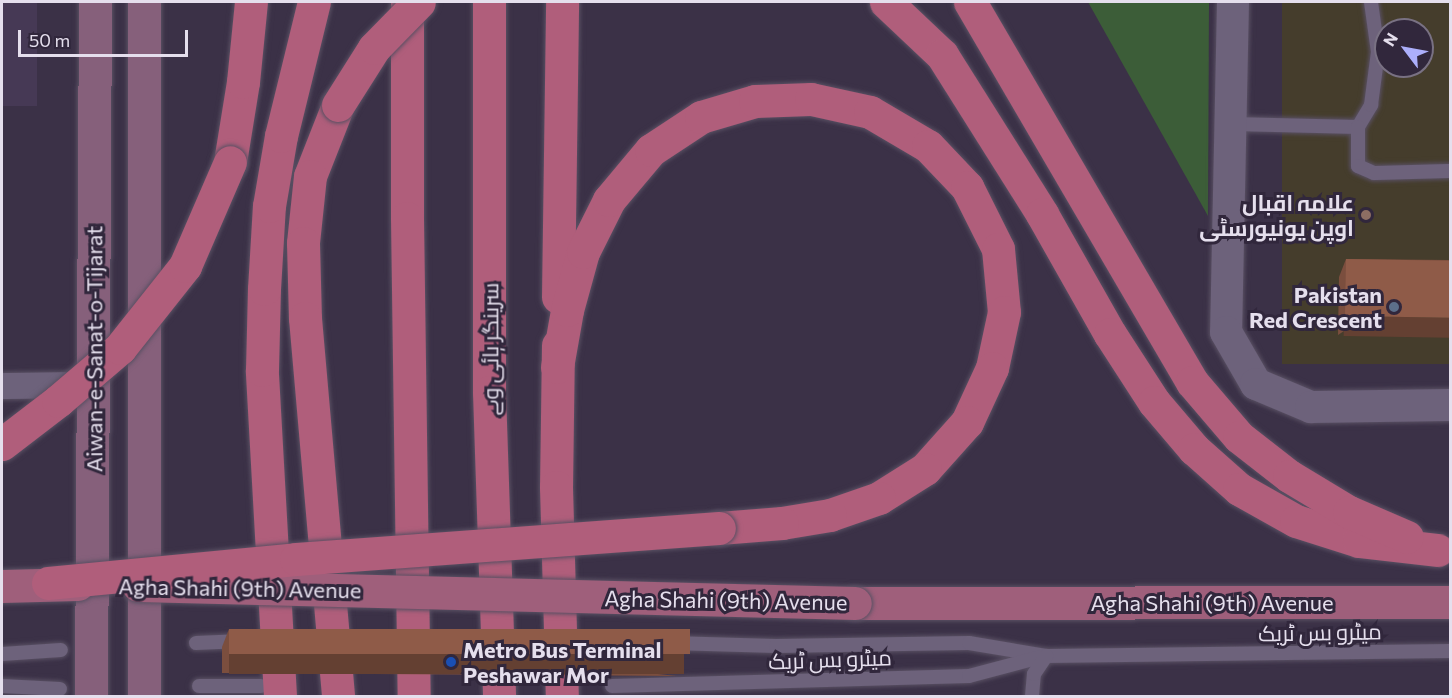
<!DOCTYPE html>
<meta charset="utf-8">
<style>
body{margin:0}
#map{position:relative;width:1452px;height:698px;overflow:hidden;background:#3b3147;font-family:Commissioner,Cairo,sans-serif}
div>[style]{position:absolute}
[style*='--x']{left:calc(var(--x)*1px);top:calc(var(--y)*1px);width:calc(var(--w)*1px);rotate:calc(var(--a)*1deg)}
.built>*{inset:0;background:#463955;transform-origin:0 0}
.education>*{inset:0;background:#453d2c}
.green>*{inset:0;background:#3c5d38}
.roads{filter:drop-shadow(0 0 2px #595063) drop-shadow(0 0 2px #595063)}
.service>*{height:14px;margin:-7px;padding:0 7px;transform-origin:7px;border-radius:7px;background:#6d627b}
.minor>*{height:26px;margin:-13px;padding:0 13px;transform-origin:13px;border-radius:13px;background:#6d627b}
.tertiary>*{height:32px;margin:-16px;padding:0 16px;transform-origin:16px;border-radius:16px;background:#6d627b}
.secondary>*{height:33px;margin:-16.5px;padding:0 16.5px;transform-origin:16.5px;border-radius:16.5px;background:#86607b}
.primary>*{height:33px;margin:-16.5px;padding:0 16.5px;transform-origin:16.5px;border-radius:16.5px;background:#9f5f7b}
.trunk>*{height:33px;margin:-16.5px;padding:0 16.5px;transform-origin:16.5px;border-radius:16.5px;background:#b05e7b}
.bridges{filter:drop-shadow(0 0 2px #595063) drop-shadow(0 0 2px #595063)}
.primary-bridge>*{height:33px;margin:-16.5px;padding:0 16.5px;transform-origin:16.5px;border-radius:16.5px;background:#9f5f7b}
.trunk-bridge>*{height:33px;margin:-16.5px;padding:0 16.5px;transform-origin:16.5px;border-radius:16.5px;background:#b05e7b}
.wall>*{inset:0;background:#7b4e3e}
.shaded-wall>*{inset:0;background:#644032;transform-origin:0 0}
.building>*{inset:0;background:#8f5b48;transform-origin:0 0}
.dots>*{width:16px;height:16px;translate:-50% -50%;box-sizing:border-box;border:3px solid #31273c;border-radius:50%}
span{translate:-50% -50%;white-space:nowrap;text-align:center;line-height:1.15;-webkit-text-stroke:6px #31273c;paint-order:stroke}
.poi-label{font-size:22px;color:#e5dfed;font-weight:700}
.right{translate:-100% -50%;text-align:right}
.left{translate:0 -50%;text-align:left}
.street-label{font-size:22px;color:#e5dfed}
.frame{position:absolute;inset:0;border:3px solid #e5dfed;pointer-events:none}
.north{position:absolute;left:1374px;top:18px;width:60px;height:60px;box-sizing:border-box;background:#31273c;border:2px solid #797183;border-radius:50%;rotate:302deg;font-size:16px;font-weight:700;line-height:24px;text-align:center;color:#e5dfed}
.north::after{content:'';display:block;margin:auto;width:21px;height:27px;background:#acaffb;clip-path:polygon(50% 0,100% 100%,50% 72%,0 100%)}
.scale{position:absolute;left:18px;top:30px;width:170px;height:27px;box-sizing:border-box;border:3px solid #e5dfed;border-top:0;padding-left:8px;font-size:18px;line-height:21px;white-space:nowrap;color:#e5dfed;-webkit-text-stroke:4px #31273c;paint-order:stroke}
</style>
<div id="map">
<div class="built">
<div style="left:2px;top:2px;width:35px;height:104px"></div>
</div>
<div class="education">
<div style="clip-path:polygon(evenodd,1282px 2px,1450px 2px,1450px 364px,1282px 364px,1282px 2px,1386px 30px,1422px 30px,1422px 66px,1386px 66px,1386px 30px)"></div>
</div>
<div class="green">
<div style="clip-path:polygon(1088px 2px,1209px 2px,1208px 216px)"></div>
</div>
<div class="roads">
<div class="service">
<div style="--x:1233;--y:124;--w:125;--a:1.4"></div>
<div style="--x:1358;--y:127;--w:26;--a:-59"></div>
<div style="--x:1371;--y:105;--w:53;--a:-82.5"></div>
<div style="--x:1378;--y:52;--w:50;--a:-98"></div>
<div style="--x:1358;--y:127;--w:39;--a:90"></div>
<div style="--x:1358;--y:166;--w:17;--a:24"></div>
<div style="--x:1374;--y:173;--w:76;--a:-1.5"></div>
<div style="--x:196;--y:643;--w:46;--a:-2.5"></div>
<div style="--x:671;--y:643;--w:105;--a:1.6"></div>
<div style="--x:776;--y:646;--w:193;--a:-0.9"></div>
<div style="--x:969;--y:643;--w:78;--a:9.6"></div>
<div style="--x:1046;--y:656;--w:404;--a:-0.7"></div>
<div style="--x:2;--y:654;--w:59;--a:-3.9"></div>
<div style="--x:2;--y:686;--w:58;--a:3"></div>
<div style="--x:199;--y:686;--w:62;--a:0"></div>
<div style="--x:612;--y:686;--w:357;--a:-1.6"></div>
<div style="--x:969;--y:676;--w:74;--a:-14.8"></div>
<div style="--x:1032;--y:696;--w:22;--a:-85"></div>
<div style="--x:1034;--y:674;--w:22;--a:-56"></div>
</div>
<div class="minor">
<div style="--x:2;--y:386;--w:83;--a:-0.7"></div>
</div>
<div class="tertiary">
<div style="--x:1233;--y:2;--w:330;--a:91.2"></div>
<div style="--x:1226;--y:332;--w:60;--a:60"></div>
<div style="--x:1256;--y:384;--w:60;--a:22.7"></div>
<div style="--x:1311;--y:407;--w:139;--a:-0.8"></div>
</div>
<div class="secondary">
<div style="--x:144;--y:2;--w:694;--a:90"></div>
<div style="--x:91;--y:696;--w:694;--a:-89.67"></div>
</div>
<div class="primary">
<div style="--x:855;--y:603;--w:595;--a:-0.1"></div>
</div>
<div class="trunk">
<div style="--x:407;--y:2;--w:216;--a:90"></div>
<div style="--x:407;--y:218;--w:478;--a:89.2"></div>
<div style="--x:489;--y:2;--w:390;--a:90"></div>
<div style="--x:489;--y:392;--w:304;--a:88.1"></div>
<div style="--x:886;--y:2;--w:77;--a:43.4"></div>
<div style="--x:942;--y:55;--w:188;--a:57.8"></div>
<div style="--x:1042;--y:214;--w:138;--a:60.5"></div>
<div style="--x:1110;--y:334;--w:81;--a:57.1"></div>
<div style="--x:1154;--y:402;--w:62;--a:49.6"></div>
<div style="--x:1194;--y:449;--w:60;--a:41.6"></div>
<div style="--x:1239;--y:489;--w:65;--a:29.3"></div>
<div style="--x:1296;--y:521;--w:66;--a:17.6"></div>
<div style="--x:1359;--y:541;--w:79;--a:6.6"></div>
<div style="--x:970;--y:2;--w:440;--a:59.7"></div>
<div style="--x:1192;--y:382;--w:72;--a:49.5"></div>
<div style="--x:1239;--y:437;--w:63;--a:38"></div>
<div style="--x:1289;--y:476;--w:70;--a:31"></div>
<div style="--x:1349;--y:512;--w:63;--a:23.3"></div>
<div style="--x:338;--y:105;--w:76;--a:111.5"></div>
<div style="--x:310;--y:176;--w:67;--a:96"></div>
<div style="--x:303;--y:243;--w:75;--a:88.5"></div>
<div style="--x:305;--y:318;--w:379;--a:85"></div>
<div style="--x:230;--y:162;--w:81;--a:-80.8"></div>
<div style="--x:243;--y:82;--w:80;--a:-84.3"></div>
<div style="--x:558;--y:297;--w:295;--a:-89.2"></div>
<div style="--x:558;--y:345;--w:142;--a:90.8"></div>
<div style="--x:556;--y:487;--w:209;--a:88.4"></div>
<div style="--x:557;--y:367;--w:58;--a:-80"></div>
<div style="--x:567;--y:310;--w:60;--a:-74.6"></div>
<div style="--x:583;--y:252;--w:58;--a:-63.4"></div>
<div style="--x:609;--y:200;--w:65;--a:-50"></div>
<div style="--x:651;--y:150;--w:60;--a:-33.4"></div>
<div style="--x:701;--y:117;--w:56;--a:-16.5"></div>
<div style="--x:755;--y:101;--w:56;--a:-2"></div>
<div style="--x:811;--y:99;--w:60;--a:12.4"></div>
<div style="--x:870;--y:112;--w:67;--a:30.4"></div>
<div style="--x:928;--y:146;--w:57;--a:46.4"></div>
<div style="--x:967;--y:187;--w:69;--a:63.4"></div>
<div style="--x:998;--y:249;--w:63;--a:84.6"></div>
<div style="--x:1004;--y:312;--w:57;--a:102.1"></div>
<div style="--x:992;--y:368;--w:60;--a:114.8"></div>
<div style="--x:967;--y:422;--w:63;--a:131.8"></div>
<div style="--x:925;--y:469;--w:54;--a:147.8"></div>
<div style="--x:879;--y:498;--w:52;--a:160.9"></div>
<div style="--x:830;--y:515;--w:49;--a:170.5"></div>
<div style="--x:782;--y:523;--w:63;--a:175.5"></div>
<div style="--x:280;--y:696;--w:326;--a:-93.2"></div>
<div style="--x:262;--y:370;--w:81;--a:-88.6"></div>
<div style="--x:264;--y:289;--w:83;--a:-86.6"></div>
<div style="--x:269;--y:206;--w:71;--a:-80.3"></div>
<div style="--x:281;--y:136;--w:138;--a:-76.2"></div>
</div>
</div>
<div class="bridges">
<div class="primary-bridge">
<div style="--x:138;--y:585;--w:717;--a:1.44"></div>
<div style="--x:2;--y:586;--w:76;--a:-1.5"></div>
</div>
<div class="trunk-bridge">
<div style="--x:338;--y:105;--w:67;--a:-57.7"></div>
<div style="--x:374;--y:48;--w:64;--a:-45.6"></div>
<div style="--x:2;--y:444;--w:71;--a:-37.5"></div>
<div style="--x:58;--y:401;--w:82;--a:-40.5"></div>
<div style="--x:120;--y:348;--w:105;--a:-51.6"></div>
<div style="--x:185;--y:266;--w:113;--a:-66.6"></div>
<div style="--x:48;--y:583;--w:249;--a:-5.5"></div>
<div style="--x:296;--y:559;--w:424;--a:-4.2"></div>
</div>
</div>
<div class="wall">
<div style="clip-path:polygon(1346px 259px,1450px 260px,1338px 335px,1339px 277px)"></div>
<div style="clip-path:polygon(229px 629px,677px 676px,222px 673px,222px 647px)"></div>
</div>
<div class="shaded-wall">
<div style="left:1344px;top:316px;width:106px;height:20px;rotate:1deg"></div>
<div style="left:229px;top:654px;width:455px;height:20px"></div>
</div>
<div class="building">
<div style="left:1346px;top:259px;width:104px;height:57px;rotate:1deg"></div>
<div style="left:229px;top:629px;width:461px;height:25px"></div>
</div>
<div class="dots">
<div style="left:1366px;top:215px;background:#8d6e63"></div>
<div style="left:1394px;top:307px;background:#5c6f8a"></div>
<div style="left:451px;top:662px;background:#1a4fb4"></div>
</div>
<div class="poi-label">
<span class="right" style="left:1354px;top:215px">علامہ اقبال<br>اوپن یونیورسٹی</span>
<span class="right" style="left:1382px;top:307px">Pakistan<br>Red Crescent</span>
<span class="left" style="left:463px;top:662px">Metro Bus Terminal<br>Peshawar Mor</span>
</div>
<div class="street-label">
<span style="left:94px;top:349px;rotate:-90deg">Aiwan-e-Sanat-o-Tijarat</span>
<span style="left:490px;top:349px;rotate:-90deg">سرینگر ہائی وے</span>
<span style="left:240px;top:588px;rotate:1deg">Agha Shahi (9th) Avenue</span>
<span style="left:726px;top:600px;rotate:1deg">Agha Shahi (9th) Avenue</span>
<span style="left:1212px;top:603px">Agha Shahi (9th) Avenue</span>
<span style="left:1320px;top:632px;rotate:-1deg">میٹرو بس ٹریک</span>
<span style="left:830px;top:659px;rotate:-2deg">میٹرو بس ٹریک</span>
</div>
<div class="frame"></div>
<div class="north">N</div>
<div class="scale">50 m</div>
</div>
